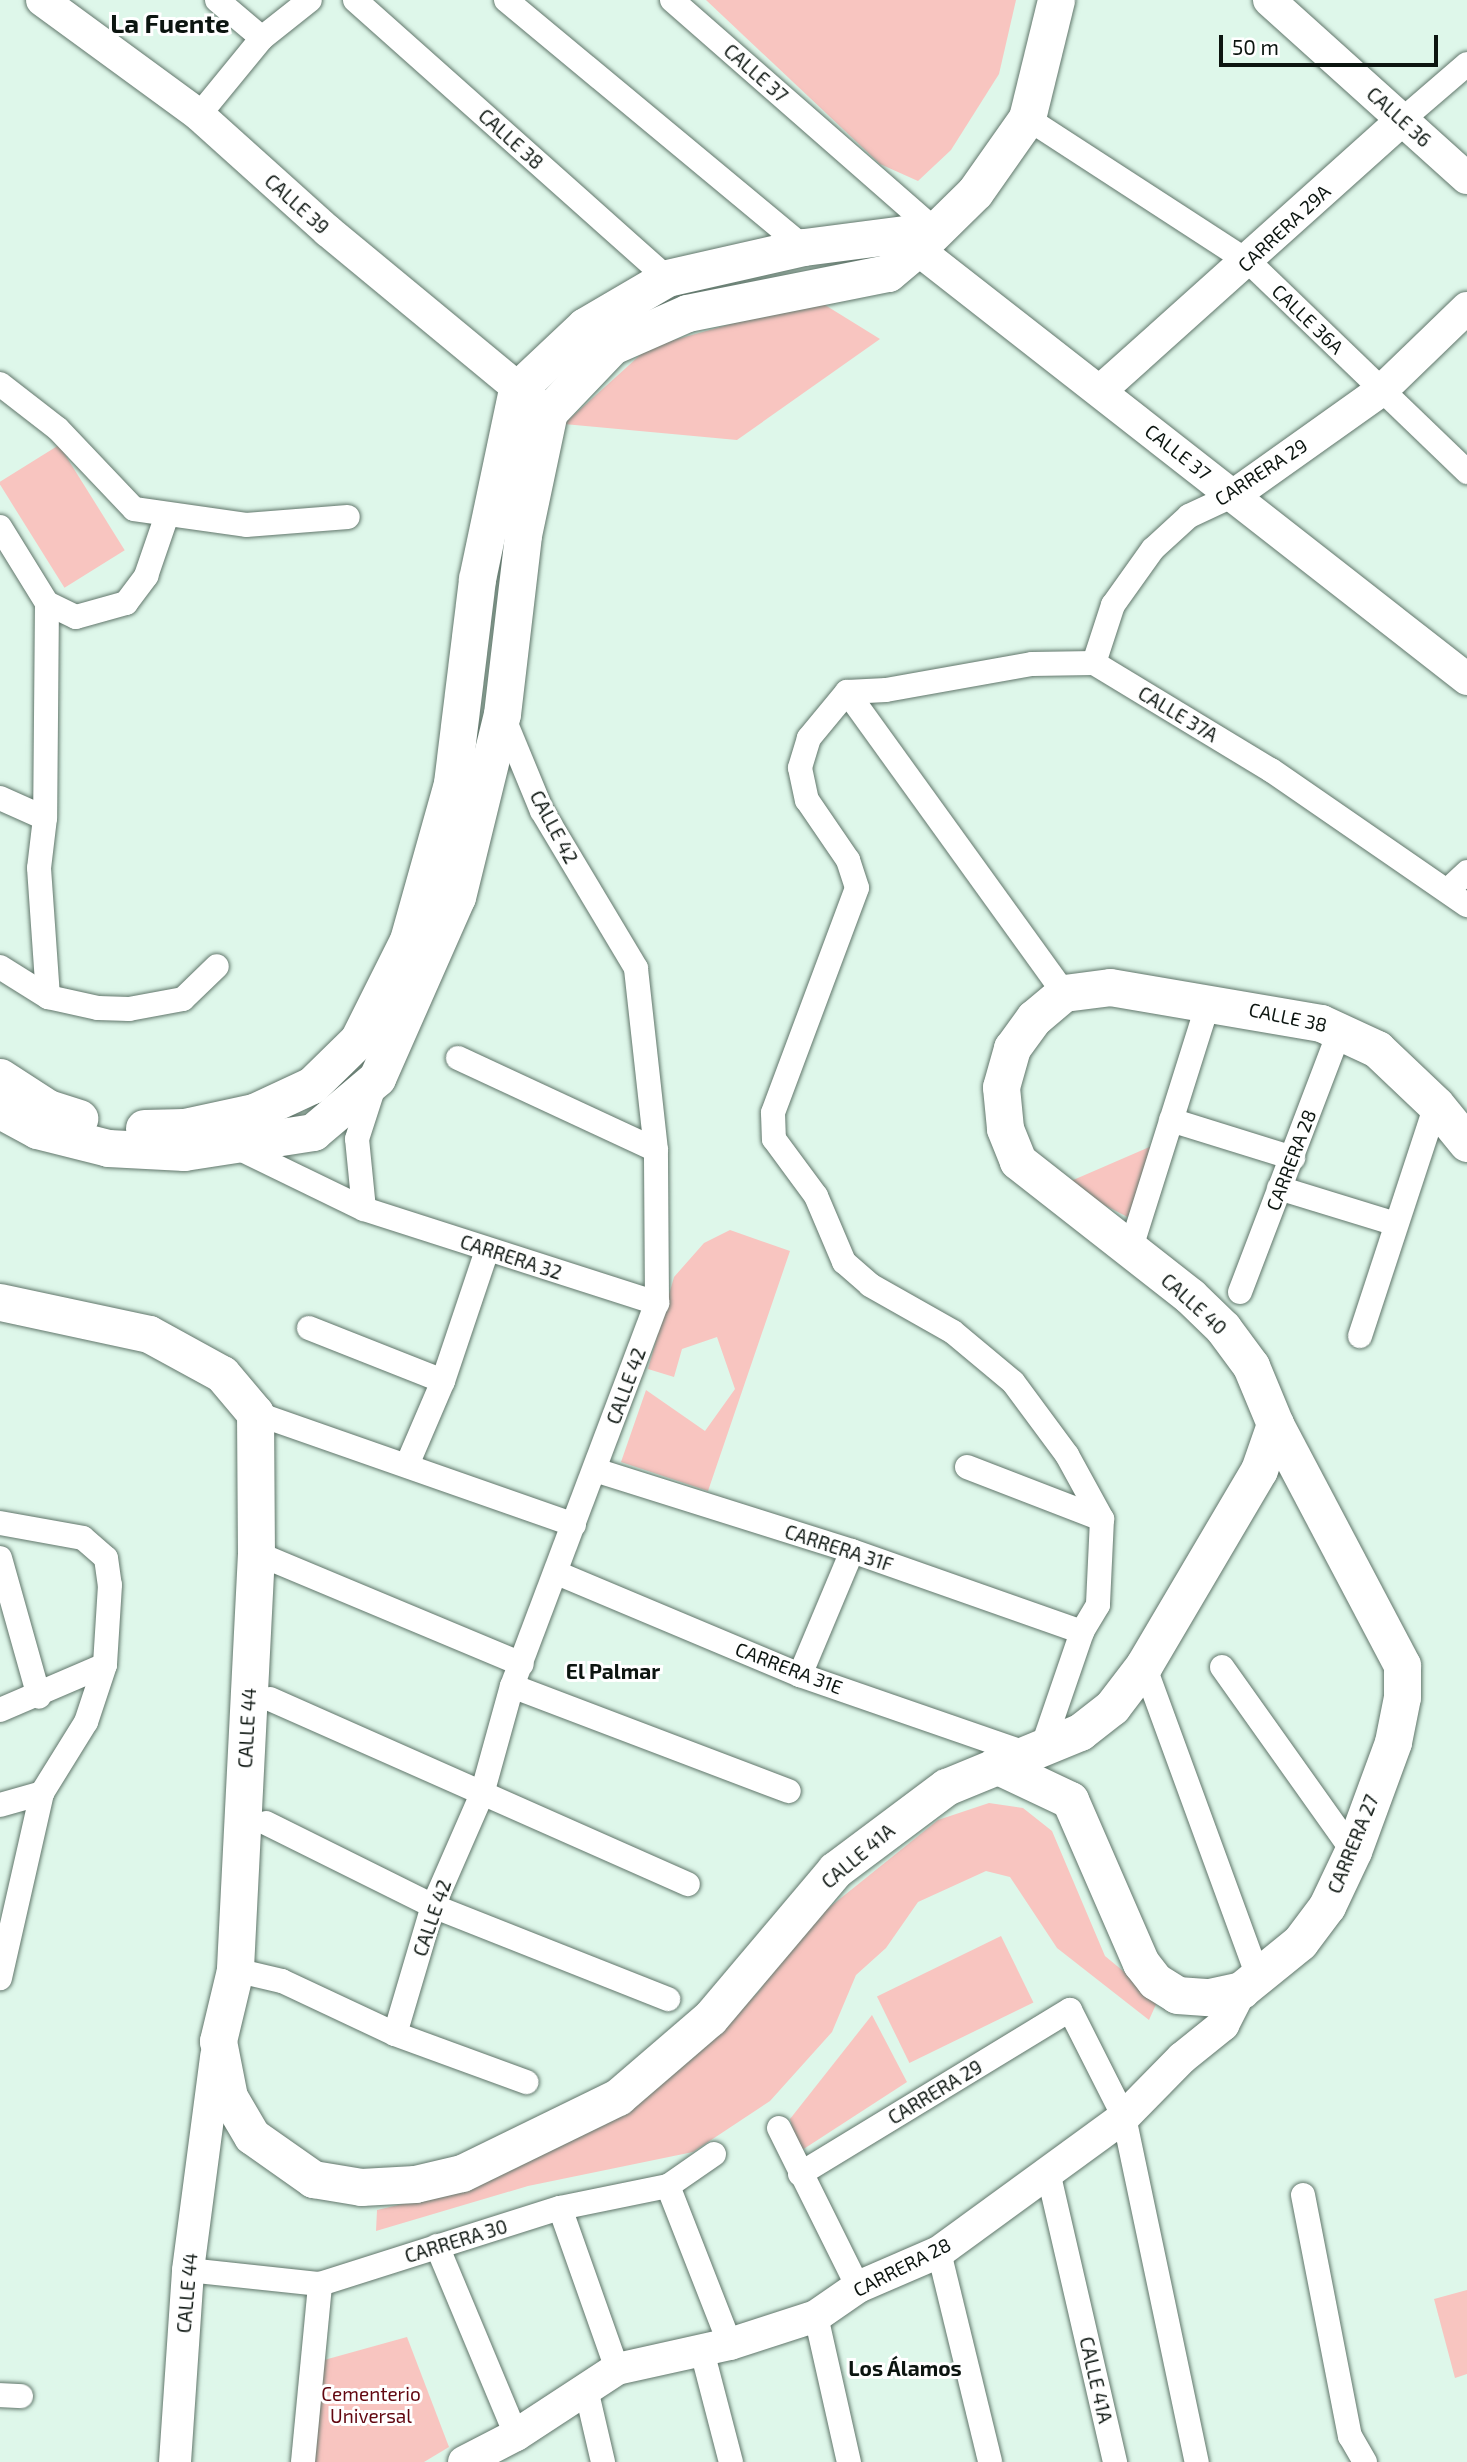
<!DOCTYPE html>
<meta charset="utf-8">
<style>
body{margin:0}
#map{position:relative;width:1467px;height:2462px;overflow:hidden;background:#def7ea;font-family:"Exo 2",sans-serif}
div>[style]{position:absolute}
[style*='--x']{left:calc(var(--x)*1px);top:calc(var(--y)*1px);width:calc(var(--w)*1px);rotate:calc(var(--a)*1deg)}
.green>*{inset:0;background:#f8c5c0;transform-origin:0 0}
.roads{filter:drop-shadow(0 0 2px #61766b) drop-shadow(0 0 2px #61766b)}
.minor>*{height:24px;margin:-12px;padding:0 12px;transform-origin:12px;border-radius:12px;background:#fff}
.tertiary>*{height:32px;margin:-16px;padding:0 16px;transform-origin:16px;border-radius:16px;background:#fff}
.secondary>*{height:37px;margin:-18.5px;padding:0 18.5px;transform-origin:18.5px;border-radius:18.5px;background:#fff}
span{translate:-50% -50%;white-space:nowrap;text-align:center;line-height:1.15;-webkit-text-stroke:6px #fff;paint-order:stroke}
.street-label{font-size:19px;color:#0c1510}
.park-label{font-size:19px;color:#620710}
.neighbourhood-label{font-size:21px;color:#0c1510;font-weight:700}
.district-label{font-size:26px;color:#0c1510;font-weight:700}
.scale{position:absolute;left:1219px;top:35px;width:219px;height:32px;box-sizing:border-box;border:4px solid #0c1510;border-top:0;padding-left:9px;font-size:21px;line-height:24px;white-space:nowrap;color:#0c1510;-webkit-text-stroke:5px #fff;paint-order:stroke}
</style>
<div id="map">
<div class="green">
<div style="clip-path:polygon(706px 0,1016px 0,999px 74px,951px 150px,918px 181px,880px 164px)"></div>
<div style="clip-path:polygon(817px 300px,880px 339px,737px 440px,564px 424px,649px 347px)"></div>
<div style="left:59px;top:445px;width:124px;height:71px;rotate:58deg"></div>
<div style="clip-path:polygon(1154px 1145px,1137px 1222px,1064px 1184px)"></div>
<div style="clip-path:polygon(730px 1230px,790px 1251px,708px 1491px,621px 1462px,646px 1390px,705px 1431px,735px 1389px,717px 1337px,682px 1349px,674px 1377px,648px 1369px,674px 1277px,704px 1243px)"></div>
<div style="clip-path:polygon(989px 1803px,1023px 1808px,1052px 1831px,1105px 1956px,1158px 2000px,1149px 2020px,1057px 1948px,1010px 1877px,986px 1871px,918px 1902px,886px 1948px,856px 1975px,832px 2032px,770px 2101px,693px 2152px,528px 2186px,376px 2231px,377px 2210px,462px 2190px,719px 2032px,760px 1990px,785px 1943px,938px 1820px)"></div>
<div style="left:1001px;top:1936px;width:74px;height:138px;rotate:64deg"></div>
<div style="clip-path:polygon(872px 2015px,907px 2082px,799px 2152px,790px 2119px)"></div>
<div style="clip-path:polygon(1467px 2290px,1467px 2374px,1455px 2378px,1434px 2299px)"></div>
<div style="clip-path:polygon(407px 2337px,449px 2447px,424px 2462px,312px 2462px,317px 2362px)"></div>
</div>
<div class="roads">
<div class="minor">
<div style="--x:217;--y:0;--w:59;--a:40.2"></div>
<div style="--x:355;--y:0;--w:418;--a:41.7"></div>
<div style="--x:506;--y:0;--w:387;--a:39.7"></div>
<div style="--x:672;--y:0;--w:349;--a:41.2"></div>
<div style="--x:199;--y:115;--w:99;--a:-50.7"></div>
<div style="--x:262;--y:38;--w:61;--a:-38.4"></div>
<div style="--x:1027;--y:118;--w:265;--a:33"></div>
<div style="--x:1249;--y:262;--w:303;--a:43.9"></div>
<div style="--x:1402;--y:120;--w:86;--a:-40.7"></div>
<div style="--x:0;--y:384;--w:73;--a:37.8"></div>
<div style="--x:58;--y:429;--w:110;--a:46.5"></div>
<div style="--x:134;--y:509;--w:113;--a:8.1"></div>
<div style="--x:246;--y:525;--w:102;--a:-4.5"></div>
<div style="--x:0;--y:527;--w:89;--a:58.3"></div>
<div style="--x:47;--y:603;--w:215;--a:90.5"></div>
<div style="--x:45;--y:818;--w:50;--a:96.8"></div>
<div style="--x:39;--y:868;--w:129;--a:86"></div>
<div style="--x:47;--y:603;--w:32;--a:26"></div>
<div style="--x:76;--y:617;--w:52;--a:-15.6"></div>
<div style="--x:126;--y:603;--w:34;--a:-53"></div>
<div style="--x:146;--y:576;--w:65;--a:-71"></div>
<div style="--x:1094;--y:663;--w:61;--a:-71.9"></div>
<div style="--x:1113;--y:605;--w:69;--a:-54.5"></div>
<div style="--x:1153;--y:549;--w:49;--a:-42.5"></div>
<div style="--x:1189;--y:516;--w:50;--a:-25"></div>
<div style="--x:847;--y:692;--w:60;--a:129.6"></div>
<div style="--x:809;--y:738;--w:31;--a:107"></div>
<div style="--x:800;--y:768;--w:33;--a:78"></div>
<div style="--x:807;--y:800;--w:73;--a:55.7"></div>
<div style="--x:848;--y:860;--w:29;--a:72"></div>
<div style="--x:857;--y:888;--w:240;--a:110.5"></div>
<div style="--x:773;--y:1113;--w:26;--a:88"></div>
<div style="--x:774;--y:1139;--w:71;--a:53.6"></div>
<div style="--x:816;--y:1196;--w:72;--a:67"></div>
<div style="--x:844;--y:1262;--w:35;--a:41"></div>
<div style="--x:870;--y:1285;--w:95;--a:29.5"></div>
<div style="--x:953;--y:1332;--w:78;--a:39.8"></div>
<div style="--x:1013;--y:1382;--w:91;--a:53.5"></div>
<div style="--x:1067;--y:1455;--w:73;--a:61.3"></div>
<div style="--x:1102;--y:1519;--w:86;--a:92.7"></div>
<div style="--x:1098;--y:1605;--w:31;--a:121"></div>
<div style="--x:1082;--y:1632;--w:123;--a:109"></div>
<div style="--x:847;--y:692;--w:39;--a:-3"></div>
<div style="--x:886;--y:690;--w:148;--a:-10.1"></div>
<div style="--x:1032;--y:664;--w:62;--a:-0.9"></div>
<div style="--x:1094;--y:663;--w:207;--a:31.2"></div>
<div style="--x:1271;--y:770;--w:238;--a:34.6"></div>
<div style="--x:847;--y:692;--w:371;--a:54.2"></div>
<div style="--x:0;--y:798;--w:49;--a:24"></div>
<div style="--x:1449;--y:889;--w:25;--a:-43"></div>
<div style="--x:0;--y:967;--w:57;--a:32"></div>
<div style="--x:48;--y:997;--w:51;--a:12.4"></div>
<div style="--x:98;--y:1008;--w:31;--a:2"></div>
<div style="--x:129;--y:1009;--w:55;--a:-10.5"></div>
<div style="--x:183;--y:999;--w:47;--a:-44.1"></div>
<div style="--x:458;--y:1058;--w:218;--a:24.9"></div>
<div style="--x:1171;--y:1120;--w:128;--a:17.3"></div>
<div style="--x:234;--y:1146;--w:144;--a:25.9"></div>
<div style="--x:364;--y:1209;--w:308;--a:17.8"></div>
<div style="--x:1279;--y:1188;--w:122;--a:17.1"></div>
<div style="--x:364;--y:1209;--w:70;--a:-95.7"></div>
<div style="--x:357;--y:1139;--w:62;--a:-72.1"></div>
<div style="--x:1130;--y:1251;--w:262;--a:-72.5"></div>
<div style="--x:1240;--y:1292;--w:283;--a:-69.1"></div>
<div style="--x:309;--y:1328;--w:144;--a:21.6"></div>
<div style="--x:1360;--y:1336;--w:243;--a:-71.8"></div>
<div style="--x:255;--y:1413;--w:338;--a:19.3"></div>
<div style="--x:407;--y:1465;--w:91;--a:-66.8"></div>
<div style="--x:443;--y:1381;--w:138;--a:-71.4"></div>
<div style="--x:967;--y:1467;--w:145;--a:21.1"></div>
<div style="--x:595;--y:1470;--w:269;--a:17.5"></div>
<div style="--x:852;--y:1551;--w:244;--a:19.4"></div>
<div style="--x:0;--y:1523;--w:84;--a:10.2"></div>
<div style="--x:83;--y:1538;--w:30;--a:41"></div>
<div style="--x:106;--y:1558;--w:27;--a:82"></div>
<div style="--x:110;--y:1585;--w:80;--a:93.6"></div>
<div style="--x:105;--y:1665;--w:60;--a:108.4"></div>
<div style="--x:86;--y:1722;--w:84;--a:121.8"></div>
<div style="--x:42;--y:1793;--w:190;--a:102.8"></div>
<div style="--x:256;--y:1553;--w:288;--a:22.7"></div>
<div style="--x:0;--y:1558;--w:144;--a:74.3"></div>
<div style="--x:557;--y:1573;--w:264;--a:22.8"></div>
<div style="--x:800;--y:1675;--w:238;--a:19.1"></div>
<div style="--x:1144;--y:1665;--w:331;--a:69.9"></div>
<div style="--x:1222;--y:1667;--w:226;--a:54.6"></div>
<div style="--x:800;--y:1675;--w:134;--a:-67.2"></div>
<div style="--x:512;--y:1686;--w:296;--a:20.8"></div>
<div style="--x:270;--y:1699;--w:457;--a:23.9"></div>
<div style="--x:0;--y:1710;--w:114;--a:-23.2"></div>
<div style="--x:0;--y:1805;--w:44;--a:-15.9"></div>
<div style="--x:266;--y:1823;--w:186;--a:26.4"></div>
<div style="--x:433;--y:1906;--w:253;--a:21.6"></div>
<div style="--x:235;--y:1970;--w:48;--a:13.2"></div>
<div style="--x:282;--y:1981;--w:125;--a:25.1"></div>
<div style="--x:395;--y:2034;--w:134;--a:-73.5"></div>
<div style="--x:433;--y:1906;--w:122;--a:-66.4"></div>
<div style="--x:482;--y:1794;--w:112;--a:-74.5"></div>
<div style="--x:512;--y:1686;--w:410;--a:-69.3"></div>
<div style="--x:657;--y:1303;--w:153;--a:-90.4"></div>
<div style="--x:656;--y:1150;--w:183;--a:-96.3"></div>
<div style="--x:636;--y:968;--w:183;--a:-120.9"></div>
<div style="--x:542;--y:811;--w:105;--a:-112.4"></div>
<div style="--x:395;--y:2034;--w:140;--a:20.1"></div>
<div style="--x:779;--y:2128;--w:178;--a:63.6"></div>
<div style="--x:800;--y:2174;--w:316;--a:-31.3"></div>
<div style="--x:1070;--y:2010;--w:120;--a:63.2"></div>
<div style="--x:1124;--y:2117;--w:353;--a:78.1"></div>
<div style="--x:1049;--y:2176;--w:294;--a:77"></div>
<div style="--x:668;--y:2186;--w:170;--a:68.6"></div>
<div style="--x:1303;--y:2195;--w:246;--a:79"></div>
<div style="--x:1350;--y:2436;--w:30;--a:60"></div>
<div style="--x:560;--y:2208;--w:171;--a:70.5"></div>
<div style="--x:437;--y:2246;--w:205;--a:67.3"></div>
<div style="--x:939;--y:2252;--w:216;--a:76.3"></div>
<div style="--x:188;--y:2270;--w:133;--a:6.1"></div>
<div style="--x:320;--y:2284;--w:252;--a:-17.6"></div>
<div style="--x:560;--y:2208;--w:110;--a:-11.5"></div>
<div style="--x:668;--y:2186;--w:56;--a:-34.8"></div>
<div style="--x:816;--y:2316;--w:150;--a:77.3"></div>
<div style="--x:702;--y:2351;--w:115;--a:75.4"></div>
<div style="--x:586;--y:2389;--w:75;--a:76.9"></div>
<div style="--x:0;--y:2395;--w:21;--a:3"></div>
<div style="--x:303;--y:2462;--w:179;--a:-84.5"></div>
</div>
<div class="tertiary">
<div style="--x:42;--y:0;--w:195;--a:36.2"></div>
<div style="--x:199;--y:115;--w:173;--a:42"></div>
<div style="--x:328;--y:231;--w:271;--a:39.6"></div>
<div style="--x:1269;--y:0;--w:266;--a:42"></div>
<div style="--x:894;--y:239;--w:25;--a:23"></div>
<div style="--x:917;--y:249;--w:698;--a:38.02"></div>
<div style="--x:1100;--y:391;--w:406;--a:-41.9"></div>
<div style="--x:1234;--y:495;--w:181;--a:-35.4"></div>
<div style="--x:1382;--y:390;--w:118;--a:-44"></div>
<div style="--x:175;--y:2462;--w:192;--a:-86.1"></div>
<div style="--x:188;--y:2270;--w:216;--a:-82.5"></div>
<div style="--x:464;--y:2462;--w:59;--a:-27.4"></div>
<div style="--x:516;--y:2435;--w:121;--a:-33.2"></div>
<div style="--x:617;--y:2369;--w:116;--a:-12.5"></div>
<div style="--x:730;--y:2344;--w:90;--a:-18"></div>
<div style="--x:816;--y:2316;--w:51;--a:-34.6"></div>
<div style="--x:858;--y:2287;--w:88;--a:-23.4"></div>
<div style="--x:939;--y:2252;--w:229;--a:-36.1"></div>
<div style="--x:1124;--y:2117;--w:83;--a:-45.5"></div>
<div style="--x:1182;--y:2058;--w:53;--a:-38.8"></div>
<div style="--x:1223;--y:2025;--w:39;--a:-63"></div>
</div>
<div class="secondary">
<div style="--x:0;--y:1077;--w:57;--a:32.9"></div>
<div style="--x:48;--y:1108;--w:33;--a:18"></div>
<div style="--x:0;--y:1110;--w:42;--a:28.4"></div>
<div style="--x:37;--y:1130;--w:73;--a:14.2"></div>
<div style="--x:108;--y:1148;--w:76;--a:3"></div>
<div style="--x:184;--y:1152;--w:131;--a:-8.8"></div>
<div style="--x:313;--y:1132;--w:84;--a:-40.2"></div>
<div style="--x:377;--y:1078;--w:198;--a:-66.2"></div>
<div style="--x:457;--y:897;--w:188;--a:-76.2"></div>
<div style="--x:502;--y:714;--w:180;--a:-83.3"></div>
<div style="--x:523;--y:535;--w:126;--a:-78.1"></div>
<div style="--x:549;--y:412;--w:91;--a:-46.3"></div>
<div style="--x:612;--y:346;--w:82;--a:-23.7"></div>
<div style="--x:687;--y:313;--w:205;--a:-11.3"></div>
<div style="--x:888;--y:273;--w:38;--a:-40"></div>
<div style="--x:917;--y:249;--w:81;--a:-44.5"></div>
<div style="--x:975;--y:192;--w:90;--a:-54.9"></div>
<div style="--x:1027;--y:118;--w:122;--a:-76.2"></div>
<div style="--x:144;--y:1128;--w:40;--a:-1.4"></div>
<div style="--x:184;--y:1127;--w:72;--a:-12.1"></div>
<div style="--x:254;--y:1112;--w:64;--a:-25"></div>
<div style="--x:312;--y:1085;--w:64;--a:-44.4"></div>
<div style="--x:358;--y:1040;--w:112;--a:-63.4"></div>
<div style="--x:408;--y:940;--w:163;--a:-74.3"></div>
<div style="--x:452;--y:783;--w:206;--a:-83"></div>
<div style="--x:477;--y:579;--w:193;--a:-78.1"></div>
<div style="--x:517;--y:390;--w:93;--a:-43.3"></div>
<div style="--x:585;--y:326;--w:95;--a:-30.3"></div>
<div style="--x:667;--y:278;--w:140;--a:-12.8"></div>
<div style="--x:804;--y:247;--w:132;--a:-7.4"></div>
<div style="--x:0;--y:1302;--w:152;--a:12.1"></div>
<div style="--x:149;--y:1334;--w:83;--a:28.7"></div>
<div style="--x:222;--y:1374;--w:51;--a:49.8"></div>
<div style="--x:255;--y:1413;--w:140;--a:89.6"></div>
<div style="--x:256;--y:1553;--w:418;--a:92.9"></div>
<div style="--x:235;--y:1970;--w:73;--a:103.5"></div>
<div style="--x:218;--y:2041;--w:57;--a:78.9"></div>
<div style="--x:229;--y:2097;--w:45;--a:59.5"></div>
<div style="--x:252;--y:2136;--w:75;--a:35.2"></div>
<div style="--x:313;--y:2179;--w:49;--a:9.5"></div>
<div style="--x:361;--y:2187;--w:54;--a:-3.2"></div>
<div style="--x:415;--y:2184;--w:48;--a:-13.2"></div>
<div style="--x:462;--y:2173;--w:174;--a:-26"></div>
<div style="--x:618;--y:2097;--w:121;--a:-40.7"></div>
<div style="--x:710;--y:2018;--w:194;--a:-49.8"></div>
<div style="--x:835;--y:1870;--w:139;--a:-36.8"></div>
<div style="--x:946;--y:1787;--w:145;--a:-22.3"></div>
<div style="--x:1080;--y:1732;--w:41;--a:-38"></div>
<div style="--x:1112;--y:1707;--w:53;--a:-52.7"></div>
<div style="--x:1144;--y:1665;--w:226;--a:-59.5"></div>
<div style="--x:1259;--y:1470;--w:49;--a:-70.8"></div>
<div style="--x:996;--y:1765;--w:82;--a:25.3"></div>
<div style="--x:1070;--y:1800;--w:178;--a:66.5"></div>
<div style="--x:1141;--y:1963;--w:23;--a:52"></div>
<div style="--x:1155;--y:1981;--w:26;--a:32"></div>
<div style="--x:1177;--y:1995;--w:32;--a:4"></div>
<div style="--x:1209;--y:1997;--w:33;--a:-12"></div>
<div style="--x:1241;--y:1990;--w:76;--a:-39.1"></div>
<div style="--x:1300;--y:1942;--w:45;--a:-53.1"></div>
<div style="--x:1327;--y:1906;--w:61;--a:-64.7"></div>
<div style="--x:1353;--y:1851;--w:116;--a:-69.8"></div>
<div style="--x:1393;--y:1742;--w:46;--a:-78.7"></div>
<div style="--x:1402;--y:1697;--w:32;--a:-90"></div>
<div style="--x:1402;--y:1665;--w:272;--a:-117.8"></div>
<div style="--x:1275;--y:1424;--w:63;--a:-112.5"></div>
<div style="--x:1251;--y:1366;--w:47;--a:-126.4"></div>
<div style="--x:1223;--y:1328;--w:46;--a:-135.9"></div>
<div style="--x:1190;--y:1296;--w:219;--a:-141.9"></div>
<div style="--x:1018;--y:1161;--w:35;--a:-112"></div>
<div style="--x:1005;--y:1128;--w:41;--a:-95.6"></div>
<div style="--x:1001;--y:1087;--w:41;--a:-74.2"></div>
<div style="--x:1012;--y:1048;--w:37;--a:-54"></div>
<div style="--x:1034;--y:1018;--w:39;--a:-40"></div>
<div style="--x:1064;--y:993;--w:46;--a:-7.4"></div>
<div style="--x:1110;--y:987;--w:214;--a:9.7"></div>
<div style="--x:1321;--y:1023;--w:62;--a:24.9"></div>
<div style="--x:1377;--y:1049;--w:81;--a:43.5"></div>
<div style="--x:1436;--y:1105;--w:49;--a:50.8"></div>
</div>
</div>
<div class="street-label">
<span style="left:756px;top:73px;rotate:41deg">CALLE 37</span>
<span style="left:1399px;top:117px;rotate:42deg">CALLE 36</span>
<span style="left:511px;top:139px;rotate:42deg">CALLE 38</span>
<span style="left:297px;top:204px;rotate:42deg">CALLE 39</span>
<span style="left:1284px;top:228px;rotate:-43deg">CARRERA 29A</span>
<span style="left:1308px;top:319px;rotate:44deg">CALLE 36A</span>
<span style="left:1178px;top:452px;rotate:38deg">CALLE 37</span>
<span style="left:1261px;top:472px;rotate:-33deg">CARRERA 29</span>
<span style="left:1178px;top:714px;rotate:31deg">CALLE 37A</span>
<span style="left:554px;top:827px;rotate:62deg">CALLE 42</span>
<span style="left:1288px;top:1017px;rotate:12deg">CALLE 38</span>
<span style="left:1291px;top:1160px;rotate:-69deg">CARRERA 28</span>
<span style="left:511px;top:1257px;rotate:18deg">CARRERA 32</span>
<span style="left:1194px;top:1304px;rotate:42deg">CALLE 40</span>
<span style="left:626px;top:1386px;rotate:-70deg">CALLE 42</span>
<span style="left:839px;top:1548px;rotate:18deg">CARRERA 31F</span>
<span style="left:789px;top:1668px;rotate:21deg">CARRERA 31E</span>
<span style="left:247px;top:1728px;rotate:-87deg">CALLE 44</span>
<span style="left:1353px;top:1844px;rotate:-68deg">CARRERA 27</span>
<span style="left:858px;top:1856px;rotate:-40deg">CALLE 41A</span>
<span style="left:432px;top:1918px;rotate:-71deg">CALLE 42</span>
<span style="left:935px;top:2092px;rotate:-31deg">CARRERA 29</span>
<span style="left:456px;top:2241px;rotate:-17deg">CARRERA 30</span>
<span style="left:902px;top:2267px;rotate:-27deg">CARRERA 28</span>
<span style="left:187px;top:2293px;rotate:-85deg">CALLE 44</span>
<span style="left:1096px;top:2380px;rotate:77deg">CALLE 41A</span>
</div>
<div class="park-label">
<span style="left:371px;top:2405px">Cementerio<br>Universal</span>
</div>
<div class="neighbourhood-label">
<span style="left:613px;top:1671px">El Palmar</span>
<span style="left:905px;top:2368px">Los Álamos</span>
</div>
<div class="district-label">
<span style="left:170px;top:23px">La Fuente</span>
</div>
<div class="scale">50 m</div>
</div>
